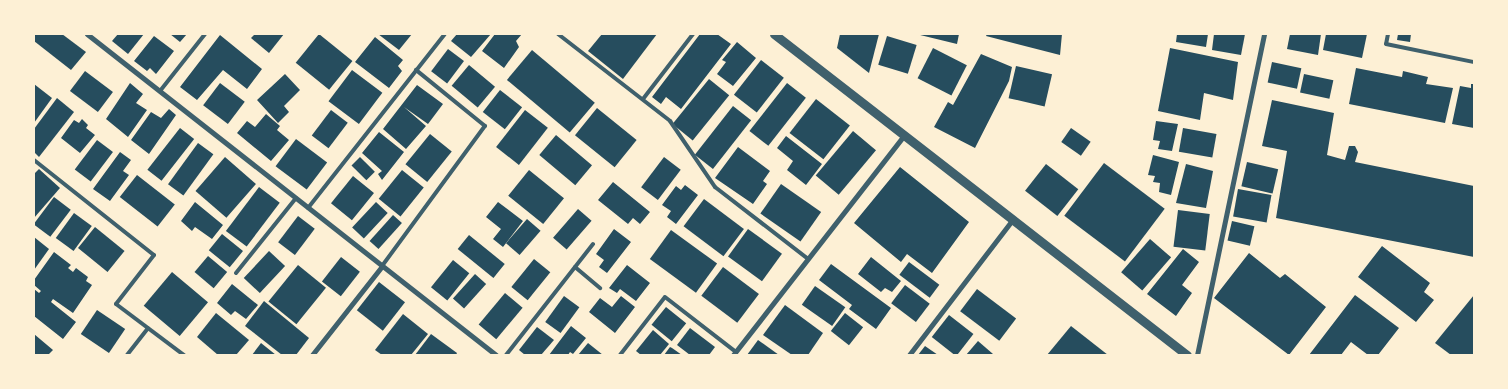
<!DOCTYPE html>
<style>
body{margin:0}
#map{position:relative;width:1508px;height:389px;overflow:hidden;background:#fdf0d5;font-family:Signika,sans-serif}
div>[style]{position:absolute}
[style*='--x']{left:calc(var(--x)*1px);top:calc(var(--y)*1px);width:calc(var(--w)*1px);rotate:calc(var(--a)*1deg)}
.building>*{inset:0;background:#264d5e;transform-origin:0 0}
.service>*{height:4px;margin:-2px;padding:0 2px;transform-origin:2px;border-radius:2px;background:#3f606c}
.minor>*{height:5px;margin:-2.5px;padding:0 2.5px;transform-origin:2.5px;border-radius:2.5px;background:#3f606c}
.tertiary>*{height:9px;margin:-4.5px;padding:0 4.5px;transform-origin:4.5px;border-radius:4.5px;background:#3f606c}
span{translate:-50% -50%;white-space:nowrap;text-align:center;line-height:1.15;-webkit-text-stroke:5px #fdf0d5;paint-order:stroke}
.frame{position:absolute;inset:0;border:35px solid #fdf0d5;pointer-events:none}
</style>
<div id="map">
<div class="building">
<div style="clip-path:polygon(34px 34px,62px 34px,86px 52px,71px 70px,34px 41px)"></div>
<div style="clip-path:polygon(118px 34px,144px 34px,128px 54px,112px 41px)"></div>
<div style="clip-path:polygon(170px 34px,187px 34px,180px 42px)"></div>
<div style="clip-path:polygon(255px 34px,284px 34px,269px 53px,251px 38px)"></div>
<div style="left:319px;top:34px;width:43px;height:37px;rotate:39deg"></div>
<div style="clip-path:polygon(378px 34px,412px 34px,399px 50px)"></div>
<div style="clip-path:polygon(457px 34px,491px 34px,471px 57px,451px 41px)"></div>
<div style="clip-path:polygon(495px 34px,522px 34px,516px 41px,519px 47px,504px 68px,482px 51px)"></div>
<div style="clip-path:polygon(602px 34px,657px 34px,623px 79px,588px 51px)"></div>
<div style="clip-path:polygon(700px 34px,717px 34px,731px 44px,681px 109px,666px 97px,661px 104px,652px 97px)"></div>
<div style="clip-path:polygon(840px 34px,879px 34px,869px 73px,837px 48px)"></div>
<div style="clip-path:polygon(916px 34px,959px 34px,957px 44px)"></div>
<div style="clip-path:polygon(987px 34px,1062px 34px,1060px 55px,986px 36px)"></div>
<div style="clip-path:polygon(1177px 34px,1208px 34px,1206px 47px,1176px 42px)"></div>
<div style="clip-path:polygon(1214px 34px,1245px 34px,1241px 55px,1212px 50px)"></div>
<div style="clip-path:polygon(1290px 34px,1321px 34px,1318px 55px,1287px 49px)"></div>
<div style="clip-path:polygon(1326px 34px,1367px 34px,1362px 58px,1323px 50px)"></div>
<div style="clip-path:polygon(1398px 34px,1411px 34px,1410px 42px,1397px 40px)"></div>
<div style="clip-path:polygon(220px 35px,262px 69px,247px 89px,223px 70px,197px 100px,180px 87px)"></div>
<div style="clip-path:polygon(154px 36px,174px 51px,156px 74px,150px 68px,147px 71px,134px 61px)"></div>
<div style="left:887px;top:36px;width:31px;height:30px;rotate:17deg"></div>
<div style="clip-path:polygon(375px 37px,403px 60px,398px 66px,402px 71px,389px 88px,355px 62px)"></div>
<div style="clip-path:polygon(737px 42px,756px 58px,733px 86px,717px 74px,726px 62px,722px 60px)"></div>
<div style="left:933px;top:48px;width:38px;height:34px;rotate:27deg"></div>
<div style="clip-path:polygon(1170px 48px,1238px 62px,1233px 100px,1204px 93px,1200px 120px,1158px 111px)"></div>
<div style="left:448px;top:49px;width:20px;height:28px;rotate:37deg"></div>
<div style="left:532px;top:50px;width:82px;height:39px;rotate:40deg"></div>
<div style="clip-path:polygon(981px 54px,1012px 67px,1009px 81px,975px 148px,934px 127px,948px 102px,953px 105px)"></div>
<div style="left:761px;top:60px;width:29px;height:44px;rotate:38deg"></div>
<div style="left:1272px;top:62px;width:30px;height:21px;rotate:12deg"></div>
<div style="left:469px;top:65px;width:34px;height:27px;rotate:40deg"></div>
<div style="left:1016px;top:66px;width:37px;height:33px;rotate:13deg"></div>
<div style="clip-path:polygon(1356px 68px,1402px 77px,1403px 71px,1428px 77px,1426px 84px,1453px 88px,1445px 123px,1349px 104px)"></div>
<div style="left:352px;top:70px;width:38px;height:39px;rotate:37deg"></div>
<div style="left:85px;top:71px;width:35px;height:25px;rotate:37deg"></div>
<div style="clip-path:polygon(285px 74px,300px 90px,284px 106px,289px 112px,278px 123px,257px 100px)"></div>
<div style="left:1304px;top:74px;width:30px;height:19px;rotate:12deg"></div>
<div style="left:709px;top:79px;width:26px;height:58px;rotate:39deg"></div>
<div style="clip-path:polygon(130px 83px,143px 94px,136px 103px,147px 110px,128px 137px,106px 119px)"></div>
<div style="left:220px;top:83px;width:31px;height:28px;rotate:37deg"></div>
<div style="left:787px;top:83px;width:24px;height:61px;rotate:38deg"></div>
<div style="clip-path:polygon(34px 84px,52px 98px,34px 123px)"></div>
<div style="clip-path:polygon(1471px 84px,1474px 84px,1474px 128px,1452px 124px,1460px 86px,1471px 88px)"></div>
<div style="clip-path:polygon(417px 85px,443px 104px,428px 124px,404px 107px,426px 126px,406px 149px,383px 129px)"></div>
<div style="left:500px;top:90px;width:28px;height:28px;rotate:38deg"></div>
<div style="clip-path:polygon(57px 98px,74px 112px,39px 157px,34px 152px,34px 129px)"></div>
<div style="left:816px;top:99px;width:43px;height:43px;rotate:38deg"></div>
<div style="clip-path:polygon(1272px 100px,1334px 113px,1327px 155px,1345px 160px,1349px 146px,1355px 146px,1358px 152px,1355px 162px,1474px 186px,1474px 257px,1276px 218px,1287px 151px,1262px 146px)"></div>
<div style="left:733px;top:106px;width:23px;height:62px;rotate:38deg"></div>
<div style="left:597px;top:108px;width:51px;height:35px;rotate:39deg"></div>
<div style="clip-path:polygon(169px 109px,176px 115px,149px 154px,131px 140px,151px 112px,161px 118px)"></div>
<div style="left:331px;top:110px;width:21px;height:32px;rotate:37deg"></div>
<div style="left:525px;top:110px;width:29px;height:47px;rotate:38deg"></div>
<div style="clip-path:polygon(266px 114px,280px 126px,277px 130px,289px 140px,271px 161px,237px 133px,247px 121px,255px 127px)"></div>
<div style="clip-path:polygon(82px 119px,88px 125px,86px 128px,95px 135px,80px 153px,61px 138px,74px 120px,79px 123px)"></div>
<div style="clip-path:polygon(1156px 121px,1178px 124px,1172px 151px,1158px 149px,1160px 141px,1153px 140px)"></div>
<div style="left:180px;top:128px;width:18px;height:53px;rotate:38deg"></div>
<div style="left:1071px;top:128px;width:24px;height:17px;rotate:35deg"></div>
<div style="left:1183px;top:128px;width:34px;height:24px;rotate:10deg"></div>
<div style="left:853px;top:131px;width:30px;height:58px;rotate:40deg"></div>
<div style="clip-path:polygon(379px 132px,404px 152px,382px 180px,378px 174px,382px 171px,362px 153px)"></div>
<div style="left:430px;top:134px;width:28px;height:39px;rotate:39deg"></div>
<div style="left:556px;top:135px;width:47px;height:26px;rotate:40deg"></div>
<div style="clip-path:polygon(786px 136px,822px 164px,806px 185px,787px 170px,793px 161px,777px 148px)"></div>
<div style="left:296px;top:139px;width:39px;height:34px;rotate:37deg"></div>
<div style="left:97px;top:140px;width:20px;height:37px;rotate:37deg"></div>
<div style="left:198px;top:143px;width:19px;height:51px;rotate:36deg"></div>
<div style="clip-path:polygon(738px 147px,770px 171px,763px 181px,767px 184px,753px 204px,715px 178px)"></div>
<div style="clip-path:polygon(120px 152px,131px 160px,123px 171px,129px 175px,110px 201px,93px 189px)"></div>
<div style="clip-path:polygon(1153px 155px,1179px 162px,1171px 195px,1159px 192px,1160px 183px,1153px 182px,1155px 176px,1148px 175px)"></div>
<div style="left:225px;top:157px;width:41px;height:45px;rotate:41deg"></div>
<div style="left:360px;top:157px;width:21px;height:12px;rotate:45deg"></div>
<div style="left:664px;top:157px;width:21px;height:38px;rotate:37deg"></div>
<div style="left:1247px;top:162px;width:32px;height:25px;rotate:13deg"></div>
<div style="left:1104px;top:163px;width:76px;height:66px;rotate:37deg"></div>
<div style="left:1046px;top:164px;width:41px;height:34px;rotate:38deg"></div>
<div style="clip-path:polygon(1186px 164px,1213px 171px,1206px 208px,1176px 203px)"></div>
<div style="clip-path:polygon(900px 167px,969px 222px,932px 273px,907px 254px,901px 262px,854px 223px)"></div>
<div style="clip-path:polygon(39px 169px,60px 188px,34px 218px,34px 174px)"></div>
<div style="left:402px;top:170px;width:28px;height:37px;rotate:39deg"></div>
<div style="left:529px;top:170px;width:45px;height:33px;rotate:39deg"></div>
<div style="left:137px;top:175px;width:48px;height:28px;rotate:38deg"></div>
<div style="left:353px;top:176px;width:27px;height:35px;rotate:39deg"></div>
<div style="clip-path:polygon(613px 182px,650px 212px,640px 224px,633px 218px,628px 224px,598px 200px)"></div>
<div style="left:781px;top:184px;width:49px;height:36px;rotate:35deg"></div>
<div style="clip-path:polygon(685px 185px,698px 195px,676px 224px,667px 217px,671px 211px,662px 205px,676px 186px,681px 190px)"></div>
<div style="left:259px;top:187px;width:26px;height:55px;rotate:37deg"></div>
<div style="left:1238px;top:189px;width:34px;height:28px;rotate:10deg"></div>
<div style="left:54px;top:197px;width:21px;height:34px;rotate:37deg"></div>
<div style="left:704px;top:199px;width:50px;height:34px;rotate:37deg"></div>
<div style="clip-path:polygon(195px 202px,223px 225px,212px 239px,195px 227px,192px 231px,181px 221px)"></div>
<div style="left:376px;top:202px;width:16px;height:35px;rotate:43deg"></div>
<div style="clip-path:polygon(498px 202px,523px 221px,503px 247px,493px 239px,501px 229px,486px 217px)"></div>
<div style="left:578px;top:209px;width:18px;height:38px;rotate:41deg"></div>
<div style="left:1178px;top:210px;width:32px;height:37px;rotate:7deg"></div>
<div style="left:74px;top:213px;width:22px;height:31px;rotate:36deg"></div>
<div style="left:393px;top:215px;width:12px;height:35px;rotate:42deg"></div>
<div style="left:298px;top:216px;width:21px;height:33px;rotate:37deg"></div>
<div style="left:527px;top:219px;width:18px;height:32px;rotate:41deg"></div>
<div style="left:1232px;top:221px;width:23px;height:20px;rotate:13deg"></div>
<div style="left:95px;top:227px;width:38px;height:27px;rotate:39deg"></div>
<div style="clip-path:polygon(614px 229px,631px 242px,607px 273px,599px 267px,604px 260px,596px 254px)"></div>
<div style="left:748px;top:229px;width:42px;height:34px;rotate:36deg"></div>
<div style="left:671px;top:230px;width:57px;height:36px;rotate:36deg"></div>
<div style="left:222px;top:234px;width:27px;height:21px;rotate:39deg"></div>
<div style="left:469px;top:235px;width:46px;height:18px;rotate:39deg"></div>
<div style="clip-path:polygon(34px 237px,49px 249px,34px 270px)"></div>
<div style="left:1150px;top:239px;width:28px;height:44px;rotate:41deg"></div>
<div style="clip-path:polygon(1382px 246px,1430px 283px,1424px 292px,1434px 300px,1416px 322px,1358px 277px)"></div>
<div style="clip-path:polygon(1183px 249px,1199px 262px,1182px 285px,1192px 293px,1176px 316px,1147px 294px)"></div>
<div style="left:269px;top:251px;width:22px;height:37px;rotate:43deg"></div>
<div style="clip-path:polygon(54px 252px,71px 265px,68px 268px,73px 272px,76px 268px,88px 277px,86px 281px,92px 285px,73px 313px,53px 299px,51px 302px,76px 322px,63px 339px,34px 316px,34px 289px,39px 293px,41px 291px,34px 285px,34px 280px)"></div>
<div style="clip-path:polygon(1249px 253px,1280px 278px,1285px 274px,1326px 307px,1289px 355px,1214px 298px)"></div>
<div style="left:208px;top:256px;width:25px;height:21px;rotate:40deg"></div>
<div style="left:341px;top:257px;width:24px;height:31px;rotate:38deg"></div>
<div style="clip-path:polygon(871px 257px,901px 281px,892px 292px,885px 288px,881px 292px,858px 274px)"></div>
<div style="left:534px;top:259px;width:21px;height:36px;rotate:39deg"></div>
<div style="left:453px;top:260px;width:21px;height:35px;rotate:39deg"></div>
<div style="left:909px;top:262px;width:38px;height:16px;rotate:37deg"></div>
<div style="clip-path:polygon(831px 264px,891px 308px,876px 329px,849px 309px,852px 305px,819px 280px)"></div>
<div style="left:298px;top:265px;width:36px;height:47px;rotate:39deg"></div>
<div style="clip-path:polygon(627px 265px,650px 283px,636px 301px,620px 289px,617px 293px,609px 288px)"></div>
<div style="left:723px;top:267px;width:45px;height:36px;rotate:37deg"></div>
<div style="left:172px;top:272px;width:47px;height:44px;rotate:40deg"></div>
<div style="left:475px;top:274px;width:15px;height:33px;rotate:42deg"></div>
<div style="left:379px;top:282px;width:33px;height:36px;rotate:38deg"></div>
<div style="clip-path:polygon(232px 284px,258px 305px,246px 319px,235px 311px,231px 315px,217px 303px)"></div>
<div style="left:905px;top:285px;width:31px;height:23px;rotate:37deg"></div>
<div style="left:815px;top:286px;width:37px;height:23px;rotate:35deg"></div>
<div style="left:977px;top:289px;width:49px;height:28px;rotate:37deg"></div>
<div style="left:505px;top:293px;width:23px;height:41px;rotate:40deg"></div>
<div style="clip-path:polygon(1355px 295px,1399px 328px,1378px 355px,1368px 355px,1351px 342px,1341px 355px,1309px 355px)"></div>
<div style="clip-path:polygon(1474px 295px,1474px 355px,1451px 355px,1435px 343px)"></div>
<div style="left:564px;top:296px;width:19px;height:32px;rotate:36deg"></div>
<div style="clip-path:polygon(621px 296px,635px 307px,615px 333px,589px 312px,600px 298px,612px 307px)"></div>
<div style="clip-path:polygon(264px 301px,309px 338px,296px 355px,282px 355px,245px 326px)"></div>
<div style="clip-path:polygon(785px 305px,823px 333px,808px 355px,792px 355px,763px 335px)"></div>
<div style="left:666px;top:307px;width:26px;height:23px;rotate:39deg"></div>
<div style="left:97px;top:310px;width:34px;height:29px;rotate:34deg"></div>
<div style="clip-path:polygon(216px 313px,249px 340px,236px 355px,218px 355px,197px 337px)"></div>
<div style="left:845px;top:313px;width:23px;height:23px;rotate:38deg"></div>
<div style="clip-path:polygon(403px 314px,428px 334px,411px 355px,382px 355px,375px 350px)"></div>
<div style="left:949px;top:315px;width:31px;height:28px;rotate:38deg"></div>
<div style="clip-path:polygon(571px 326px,586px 338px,573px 354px,570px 352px,568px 355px,549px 355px)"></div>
<div style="clip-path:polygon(1071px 326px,1108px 355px,1047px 355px)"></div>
<div style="clip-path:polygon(537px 327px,554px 340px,541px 355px,525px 355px,519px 350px)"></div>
<div style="clip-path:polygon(690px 328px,715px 347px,709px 355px,690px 355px,677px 345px)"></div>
<div style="clip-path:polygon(653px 330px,669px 344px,660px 355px,641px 355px,636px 351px)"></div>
<div style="clip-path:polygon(34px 334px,53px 350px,48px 355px,34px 355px)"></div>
<div style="clip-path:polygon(431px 334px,457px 353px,456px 355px,415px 355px)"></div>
<div style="clip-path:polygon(758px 340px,779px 355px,747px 355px)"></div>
<div style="clip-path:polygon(978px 341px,993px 354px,992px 355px,966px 355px)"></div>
<div style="clip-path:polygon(261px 343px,276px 355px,252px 355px)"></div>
<div style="clip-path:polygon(588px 343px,603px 355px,578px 355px)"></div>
<div style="clip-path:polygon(925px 346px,938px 355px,918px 355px)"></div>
<div style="clip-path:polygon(670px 347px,672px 348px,682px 355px,664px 355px)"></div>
</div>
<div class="service">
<div style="--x:558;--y:34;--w:142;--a:37.8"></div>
<div style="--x:670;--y:121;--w:80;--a:55.7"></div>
<div style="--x:715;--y:187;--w:118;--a:37.7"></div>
<div style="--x:1388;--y:34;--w:10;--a:101"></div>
<div style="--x:1386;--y:44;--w:90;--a:11.6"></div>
<div style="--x:160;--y:91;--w:73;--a:-51.7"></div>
<div style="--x:643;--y:99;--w:82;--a:-52.4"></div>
<div style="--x:34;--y:160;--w:153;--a:38.4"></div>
<div style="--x:154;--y:255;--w:62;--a:127.8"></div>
<div style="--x:116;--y:304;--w:85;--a:36.9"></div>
<div style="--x:308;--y:208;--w:221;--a:-51.8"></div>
<div style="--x:382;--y:266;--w:174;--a:-53.7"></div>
<div style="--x:485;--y:126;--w:89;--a:-140.9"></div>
<div style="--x:575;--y:267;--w:33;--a:40"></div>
<div style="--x:236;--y:273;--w:96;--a:-51.3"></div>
<div style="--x:127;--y:355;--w:34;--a:-52"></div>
<div style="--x:506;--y:355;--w:141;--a:-51.9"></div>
<div style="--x:620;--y:355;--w:73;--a:-52.2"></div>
<div style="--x:665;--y:297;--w:90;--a:37.8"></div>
</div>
<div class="minor">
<div style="--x:87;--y:34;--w:520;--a:38.13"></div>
<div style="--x:312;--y:355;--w:113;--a:-51.8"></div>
<div style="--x:733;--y:355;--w:279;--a:-52.1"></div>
<div style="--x:909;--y:355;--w:171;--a:-52.6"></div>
<div style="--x:1197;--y:355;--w:328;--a:-78.2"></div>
</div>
<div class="tertiary">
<div style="--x:774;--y:34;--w:523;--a:37.86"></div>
</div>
<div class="frame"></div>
</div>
